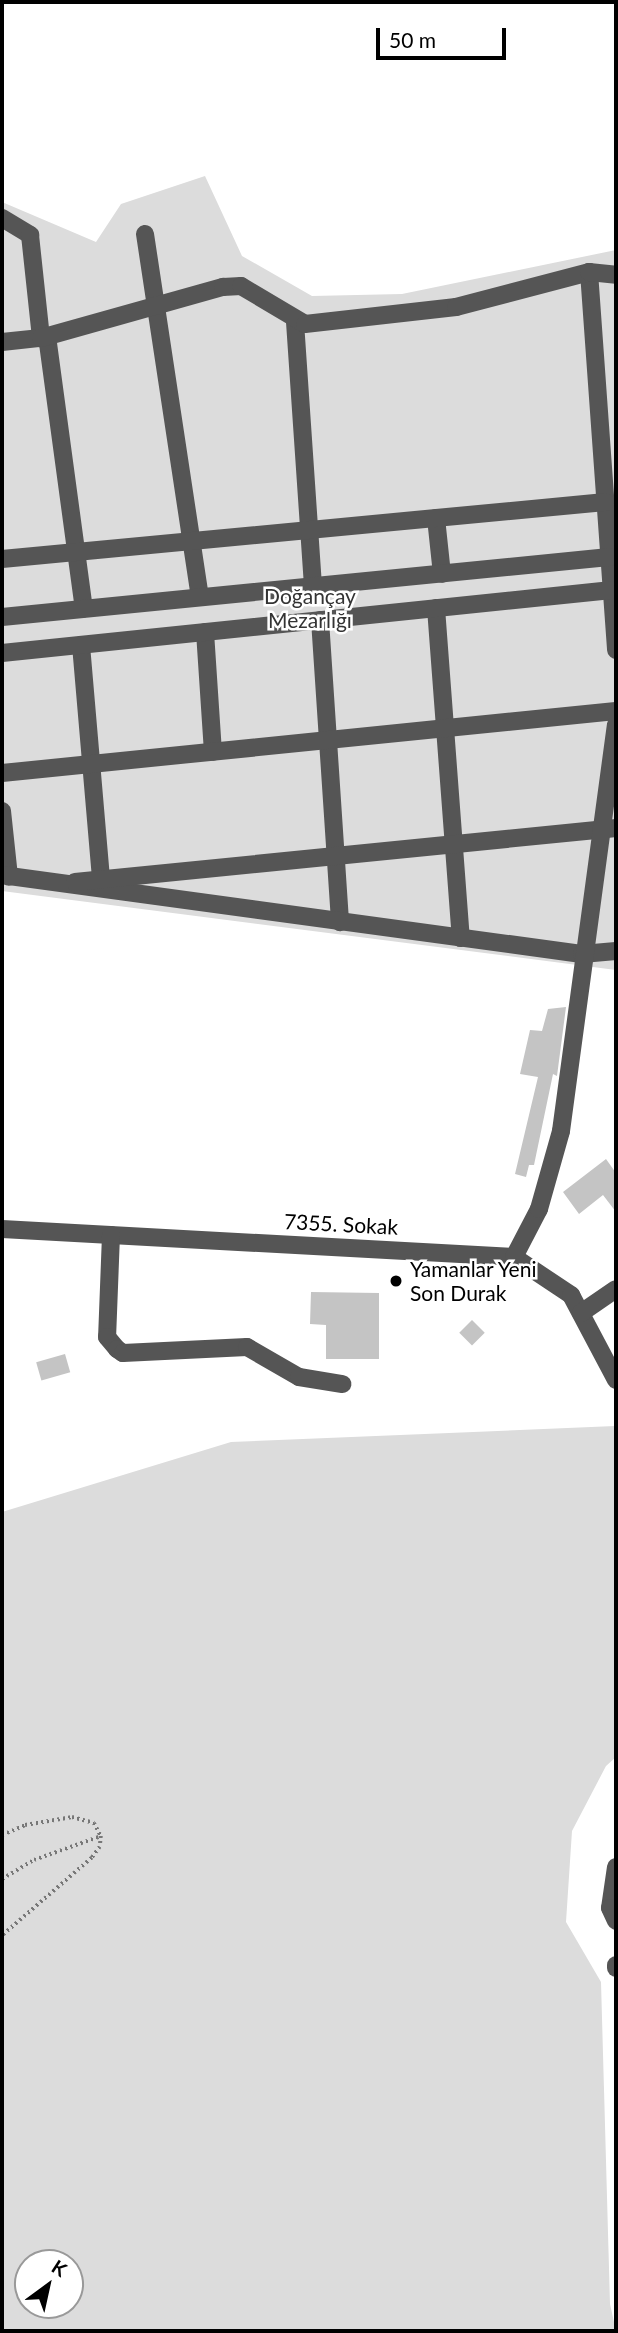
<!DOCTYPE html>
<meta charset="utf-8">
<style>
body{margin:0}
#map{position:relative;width:618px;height:2333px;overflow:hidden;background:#fff;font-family:Lato,sans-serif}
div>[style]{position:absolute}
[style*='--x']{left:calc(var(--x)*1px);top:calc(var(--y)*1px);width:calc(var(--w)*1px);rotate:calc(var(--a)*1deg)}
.green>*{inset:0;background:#dcdcdc}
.building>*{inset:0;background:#c4c4c4;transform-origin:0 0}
.path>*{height:3.5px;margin-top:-1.75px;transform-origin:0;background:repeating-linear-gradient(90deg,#777 0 2px,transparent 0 5.5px)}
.minor>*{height:18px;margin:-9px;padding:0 9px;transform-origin:9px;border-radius:9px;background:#555}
.dots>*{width:19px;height:19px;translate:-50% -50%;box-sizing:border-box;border:4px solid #fff;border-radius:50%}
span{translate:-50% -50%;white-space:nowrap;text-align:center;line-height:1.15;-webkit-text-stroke:5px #fff;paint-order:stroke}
.park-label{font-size:21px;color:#333}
.street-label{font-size:21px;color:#000}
.poi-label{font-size:21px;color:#000}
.left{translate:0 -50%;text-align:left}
.frame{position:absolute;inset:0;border:4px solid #000;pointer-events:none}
.north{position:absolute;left:14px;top:2249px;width:70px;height:70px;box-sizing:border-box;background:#fff;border:2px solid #999;border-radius:50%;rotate:33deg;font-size:19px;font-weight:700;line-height:28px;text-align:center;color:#000}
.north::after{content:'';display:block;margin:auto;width:24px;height:32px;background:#000;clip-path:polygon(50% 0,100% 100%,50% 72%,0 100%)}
.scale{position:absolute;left:376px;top:28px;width:130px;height:32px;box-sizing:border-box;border:4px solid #000;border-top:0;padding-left:9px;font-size:21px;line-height:24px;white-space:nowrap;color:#000;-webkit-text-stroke:5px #fff;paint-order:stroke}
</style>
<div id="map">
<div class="green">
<div style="clip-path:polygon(205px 176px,242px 256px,312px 296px,402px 294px,616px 250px,616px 970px,2px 891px,2px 202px,96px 242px,121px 204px)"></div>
<div style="clip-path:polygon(evenodd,615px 1426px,616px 1757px,606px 1766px,572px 1831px,566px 1922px,601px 1982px,610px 2304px,616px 2331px,2px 2331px,2px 1512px,231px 1442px,615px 1426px,28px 2263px,70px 2263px,70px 2305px,28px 2305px,28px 2263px)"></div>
</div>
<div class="building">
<div style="clip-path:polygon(566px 1007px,557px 1076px,553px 1074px,534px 1165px,529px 1165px,526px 1177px,515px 1174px,538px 1077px,520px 1074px,530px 1030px,542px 1031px,548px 1009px)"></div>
<div style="clip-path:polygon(606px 1159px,616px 1173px,616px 1212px,603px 1195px,579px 1214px,563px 1192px)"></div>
<div style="clip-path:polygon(311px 1292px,379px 1293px,379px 1359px,326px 1359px,326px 1325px,310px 1324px)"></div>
<div style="left:472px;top:1320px;width:18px;height:18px;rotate:45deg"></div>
<div style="left:65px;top:1354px;width:19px;height:30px;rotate:74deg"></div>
</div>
<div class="path">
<div style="--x:2;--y:1835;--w:25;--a:-23"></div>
<div style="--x:25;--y:1825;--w:48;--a:-9.7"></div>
<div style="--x:72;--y:1817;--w:23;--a:15"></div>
<div style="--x:94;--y:1823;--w:15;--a:62"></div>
<div style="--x:101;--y:1836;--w:11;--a:95"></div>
<div style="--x:100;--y:1847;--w:14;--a:126"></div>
<div style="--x:92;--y:1858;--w:119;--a:139.1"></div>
<div style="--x:2;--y:1879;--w:37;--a:-31"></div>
<div style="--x:34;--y:1860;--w:71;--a:-19.7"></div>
</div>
<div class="minor">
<div style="--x:2;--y:218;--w:33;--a:31"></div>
<div style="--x:30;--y:235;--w:104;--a:83.9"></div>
<div style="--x:145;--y:234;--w:367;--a:81.4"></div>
<div style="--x:589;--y:272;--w:379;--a:85.9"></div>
<div style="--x:295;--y:322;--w:265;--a:86.1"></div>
<div style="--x:47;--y:336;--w:275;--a:82.3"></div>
<div style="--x:2;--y:342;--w:39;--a:-6"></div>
<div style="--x:41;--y:338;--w:189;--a:-15.7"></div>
<div style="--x:223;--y:287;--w:18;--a:-3"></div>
<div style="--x:241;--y:286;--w:74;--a:30.7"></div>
<div style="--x:305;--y:324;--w:152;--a:-6.4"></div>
<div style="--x:456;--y:307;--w:138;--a:-14.7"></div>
<div style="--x:589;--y:272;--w:27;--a:6"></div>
<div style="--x:436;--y:518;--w:56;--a:83.9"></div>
<div style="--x:2;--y:559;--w:606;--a:-5.4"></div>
<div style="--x:436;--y:608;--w:331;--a:85.7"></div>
<div style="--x:2;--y:617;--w:610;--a:-5.65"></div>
<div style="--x:320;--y:620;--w:303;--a:86.2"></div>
<div style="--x:205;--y:632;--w:120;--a:86.2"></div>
<div style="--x:81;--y:645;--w:233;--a:85.1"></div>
<div style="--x:2;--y:653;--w:613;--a:-5.9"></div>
<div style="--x:2;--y:773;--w:617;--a:-5.77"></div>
<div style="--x:2;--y:811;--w:66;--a:83.9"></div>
<div style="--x:2;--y:875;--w:585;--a:7.76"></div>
<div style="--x:582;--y:954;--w:34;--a:-5"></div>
<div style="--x:75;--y:882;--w:544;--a:-5.7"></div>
<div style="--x:2;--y:1229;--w:513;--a:3.13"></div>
<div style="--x:514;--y:1257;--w:69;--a:33.7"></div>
<div style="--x:571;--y:1295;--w:96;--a:62.1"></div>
<div style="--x:111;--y:1235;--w:102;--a:92.2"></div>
<div style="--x:107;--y:1337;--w:16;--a:50"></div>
<div style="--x:117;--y:1349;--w:7;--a:34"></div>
<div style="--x:123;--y:1353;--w:124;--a:-2.8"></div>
<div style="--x:247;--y:1347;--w:60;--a:30"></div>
<div style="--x:299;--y:1377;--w:44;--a:9.2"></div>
<div style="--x:514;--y:1257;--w:54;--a:-62.5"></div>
<div style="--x:539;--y:1209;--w:81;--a:-74.2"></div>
<div style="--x:561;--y:1131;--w:410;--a:-82.3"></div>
<div style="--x:581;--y:1313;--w:42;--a:-34.4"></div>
<div style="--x:616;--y:1867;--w:41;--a:98.3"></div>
<div style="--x:610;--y:1908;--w:14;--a:65"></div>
<div style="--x:616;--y:1965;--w:3;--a:90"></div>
</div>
<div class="dots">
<div style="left:396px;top:1281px;background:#000"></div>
</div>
<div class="park-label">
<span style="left:310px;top:608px">Doğançay<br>Mezarlığı</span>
</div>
<div class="street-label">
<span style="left:341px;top:1224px;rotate:3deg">7355. Sokak</span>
</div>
<div class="poi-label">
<span class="left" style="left:410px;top:1281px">Yamanlar Yeni<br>Son Durak</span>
</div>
<div class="frame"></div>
<div class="north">K</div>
<div class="scale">50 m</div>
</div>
